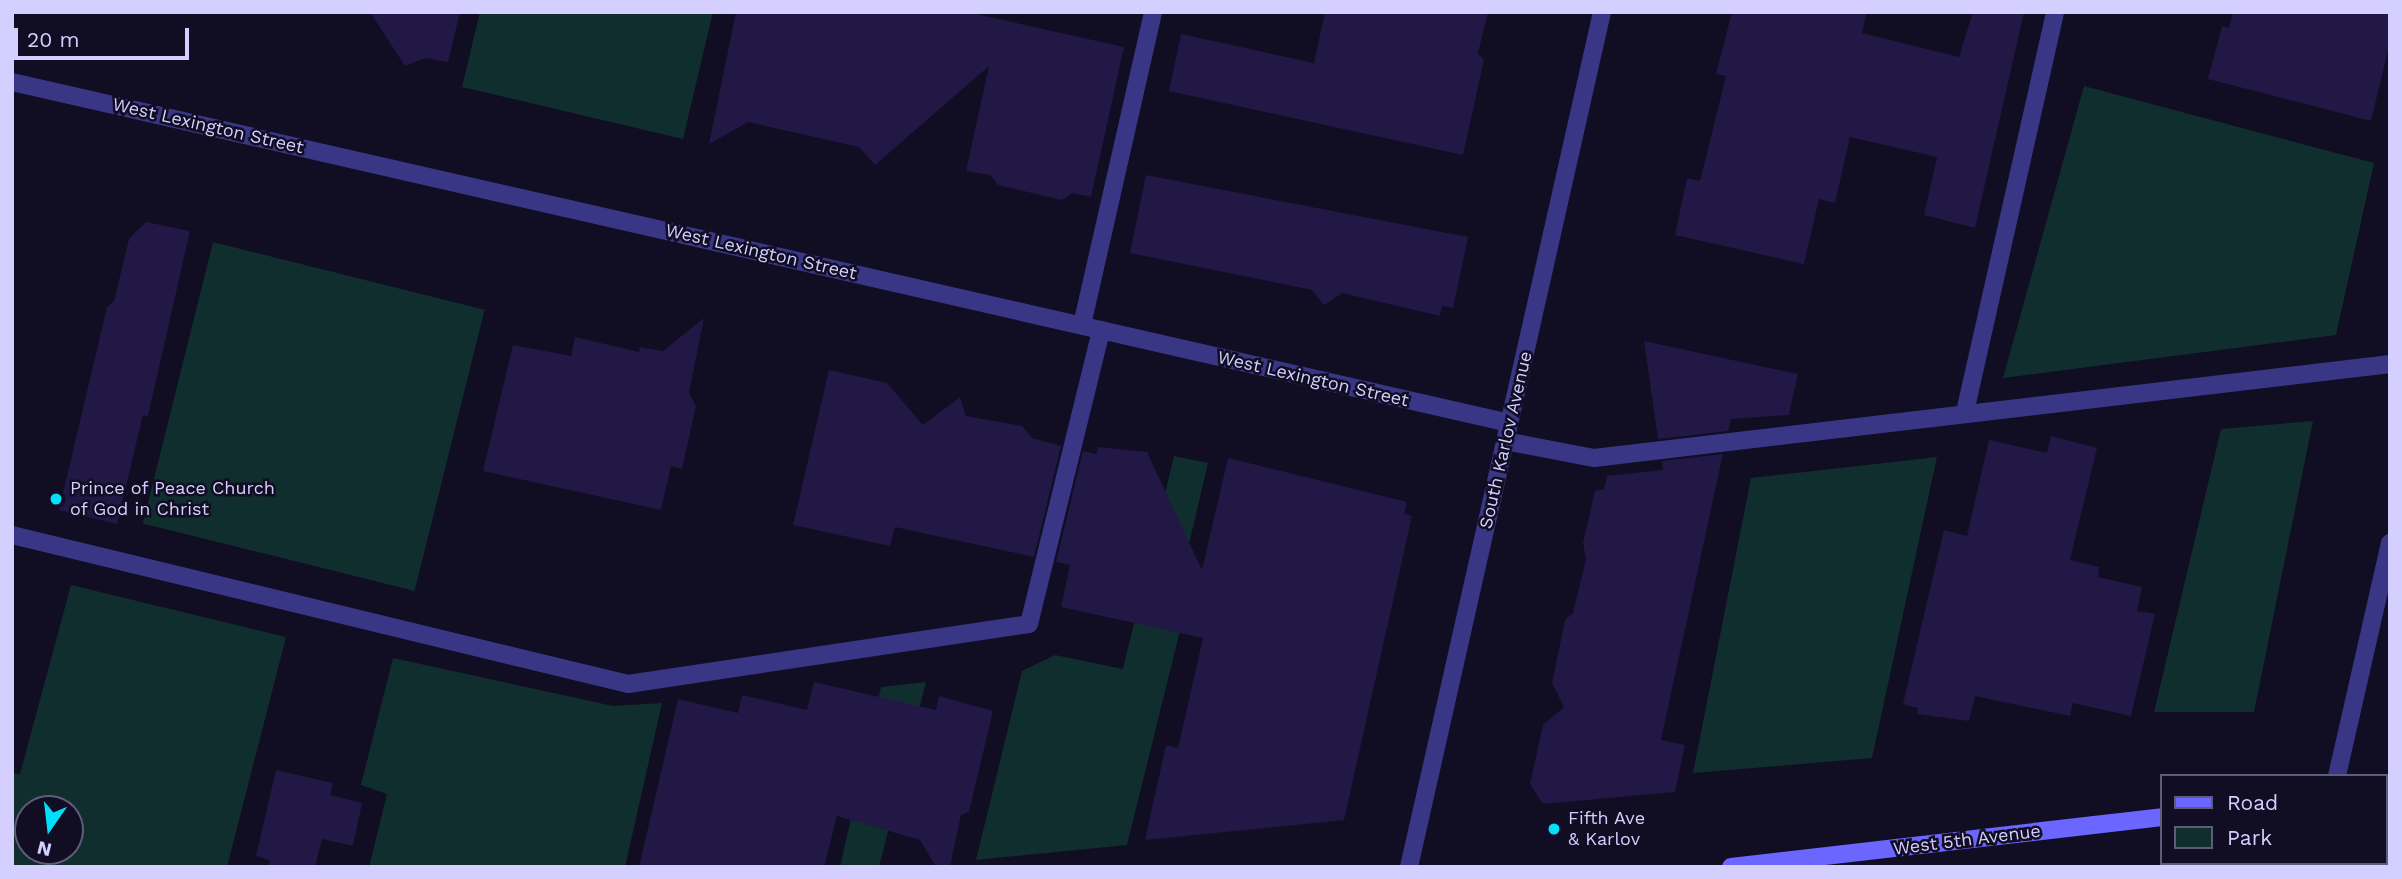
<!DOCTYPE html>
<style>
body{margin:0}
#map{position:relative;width:2402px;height:879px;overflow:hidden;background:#110d23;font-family:"Work Sans",sans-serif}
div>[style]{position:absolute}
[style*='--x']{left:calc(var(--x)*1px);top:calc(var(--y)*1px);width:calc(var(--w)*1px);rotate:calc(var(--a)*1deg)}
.green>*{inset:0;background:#102e2d;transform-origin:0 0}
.building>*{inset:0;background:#211845}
.lane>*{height:18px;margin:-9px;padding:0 9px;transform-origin:9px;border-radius:9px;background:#393685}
.street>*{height:18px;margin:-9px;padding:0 9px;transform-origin:9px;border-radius:9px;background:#393685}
.secondary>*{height:18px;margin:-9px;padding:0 9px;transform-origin:9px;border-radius:9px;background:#6b66ff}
.dots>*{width:19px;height:19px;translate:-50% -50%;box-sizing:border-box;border:4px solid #110d23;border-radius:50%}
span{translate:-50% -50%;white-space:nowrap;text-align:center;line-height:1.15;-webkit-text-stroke:5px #110d23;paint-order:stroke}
.street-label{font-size:18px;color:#d5cfff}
.poi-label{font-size:18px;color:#d5cfff}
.left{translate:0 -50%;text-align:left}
.frame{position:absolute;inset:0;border:14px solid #d5cfff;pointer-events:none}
.legend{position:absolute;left:2160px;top:774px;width:228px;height:91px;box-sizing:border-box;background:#110d23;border:2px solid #5f5b7b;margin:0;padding:9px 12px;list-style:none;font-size:21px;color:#d5cfff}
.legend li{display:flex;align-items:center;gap:14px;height:35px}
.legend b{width:35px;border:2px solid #5f5b7b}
.north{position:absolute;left:14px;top:795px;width:70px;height:70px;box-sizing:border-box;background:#110d23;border:2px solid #5f5b7b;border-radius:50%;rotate:194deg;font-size:19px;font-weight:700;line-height:28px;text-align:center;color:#d5cfff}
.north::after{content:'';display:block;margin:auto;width:24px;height:32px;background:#00e0fa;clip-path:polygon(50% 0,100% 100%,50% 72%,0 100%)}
.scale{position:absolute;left:14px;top:28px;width:175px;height:32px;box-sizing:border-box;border:4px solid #d5cfff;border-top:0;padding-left:9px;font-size:21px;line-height:24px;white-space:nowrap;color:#d5cfff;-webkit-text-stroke:5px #110d23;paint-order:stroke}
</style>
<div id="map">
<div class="green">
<div style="clip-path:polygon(480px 12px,713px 12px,683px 139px,462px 87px)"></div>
<div style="clip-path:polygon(2084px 86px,2374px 163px,2336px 335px,2003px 378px)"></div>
<div style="left:213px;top:242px;width:280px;height:290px;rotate:14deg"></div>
<div style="clip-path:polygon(2313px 421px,2254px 712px,2154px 712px,2221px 429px)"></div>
<div style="clip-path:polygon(1174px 456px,1208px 463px,1186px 557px,1197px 562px,1127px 845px,976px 860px,1022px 671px,1055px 655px,1123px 669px)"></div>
<div style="clip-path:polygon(1937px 457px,1872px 758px,1693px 773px,1751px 478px)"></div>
<div style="clip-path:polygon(evenodd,71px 585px,286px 637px,227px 867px,12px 867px,12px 773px,20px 774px,71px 585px,70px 809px,70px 851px,28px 851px,28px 809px,70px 809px)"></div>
<div style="clip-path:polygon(393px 658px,613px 706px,662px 703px,625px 867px,369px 867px,387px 794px,361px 785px)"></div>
<div style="clip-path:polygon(926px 682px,879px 867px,840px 867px,881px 687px)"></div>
</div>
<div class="building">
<div style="clip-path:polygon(370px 12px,460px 12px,448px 62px,426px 58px,405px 66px)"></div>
<div style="clip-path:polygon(736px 12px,967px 12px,1124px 47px,1091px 197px,1072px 193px,1062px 200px,998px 185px,990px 175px,966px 171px,989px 66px,875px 165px,859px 147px,748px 122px,709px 144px)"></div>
<div style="clip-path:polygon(1325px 12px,1488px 12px,1478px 53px,1484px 60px,1463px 155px,1169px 91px,1181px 34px,1314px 63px)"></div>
<div style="clip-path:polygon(1732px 12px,1867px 12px,1862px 33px,1959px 57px,1973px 12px,2024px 12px,1975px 228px,1924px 215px,1937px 157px,1850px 137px,1835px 203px,1819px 199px,1804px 264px,1675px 235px,1687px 178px,1700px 181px,1726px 76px,1716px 74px)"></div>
<div style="clip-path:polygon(2233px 12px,2390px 12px,2390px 42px,2371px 121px,2208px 79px,2222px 26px,2229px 28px)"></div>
<div style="clip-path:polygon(1146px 175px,1468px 237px,1453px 308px,1442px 306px,1440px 316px,1342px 293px,1324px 305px,1312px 290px,1130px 253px)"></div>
<div style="clip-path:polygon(146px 222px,190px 231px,148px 416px,143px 415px,117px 524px,59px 510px,107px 307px,114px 301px,129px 239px)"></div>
<div style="clip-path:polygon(704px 318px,689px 393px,696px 406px,682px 469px,671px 466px,661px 510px,483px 471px,513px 345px,571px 356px,575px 337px,639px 352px,640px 347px,663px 351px)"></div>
<div style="clip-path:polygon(1644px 341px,1798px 374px,1789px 415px,1731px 419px,1728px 431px,1658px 439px)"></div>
<div style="clip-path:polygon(829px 370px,887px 383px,923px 425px,960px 397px,966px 416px,1022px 426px,1032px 438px,1061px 446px,1034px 557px,895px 527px,890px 546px,793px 525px)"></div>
<div style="clip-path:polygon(2051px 436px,2097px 448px,2070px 560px,2099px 567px,2098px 577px,2142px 587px,2137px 611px,2155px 614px,2131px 716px,2073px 703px,2070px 716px,1975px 696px,1969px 721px,1917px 714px,1918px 708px,1903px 704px,1944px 530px,1967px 536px,1989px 440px,2047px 453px)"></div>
<div style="clip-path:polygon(1098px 447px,1147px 452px,1202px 570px,1228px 458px,1407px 502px,1404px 514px,1412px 516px,1344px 820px,1145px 840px,1166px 745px,1178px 748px,1203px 638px,1061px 607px,1070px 565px,1056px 562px,1083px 451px,1096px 454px)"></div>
<div style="clip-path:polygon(1723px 454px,1661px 740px,1685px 745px,1675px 792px,1543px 804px,1530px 784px,1543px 725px,1564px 707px,1552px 683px,1565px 620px,1573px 613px,1586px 559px,1583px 543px,1595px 491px,1604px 489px,1607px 476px,1663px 470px,1662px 461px)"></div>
<div style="clip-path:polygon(814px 682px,936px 710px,939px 696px,993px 711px,969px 812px,961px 815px,950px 867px,936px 867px,920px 840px,837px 816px,824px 867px,639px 867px,678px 699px,738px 713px,742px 695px,807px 710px)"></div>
<div style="clip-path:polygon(276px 770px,333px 783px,330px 795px,362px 803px,353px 846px,322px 839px,315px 867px,268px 867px,270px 860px,256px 856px)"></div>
</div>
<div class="lane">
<div style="--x:1082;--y:325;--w:321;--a:-77.2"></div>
<div style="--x:1965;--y:412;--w:410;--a:-77.3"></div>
<div style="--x:1505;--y:441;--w:91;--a:10.8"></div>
<div style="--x:1594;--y:458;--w:802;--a:-6.73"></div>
<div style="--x:12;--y:535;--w:634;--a:13.6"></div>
<div style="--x:628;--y:684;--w:405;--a:-8.5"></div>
<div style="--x:1029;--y:624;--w:303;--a:-76.2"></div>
</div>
<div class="street">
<div style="--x:12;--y:82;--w:1535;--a:12.83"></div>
<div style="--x:2337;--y:776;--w:239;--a:-77.2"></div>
<div style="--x:1409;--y:867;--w:877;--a:-77.28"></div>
<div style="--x:2317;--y:867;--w:4;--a:-76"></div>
</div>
<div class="secondary">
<div style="--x:2386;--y:791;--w:4;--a:0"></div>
<div style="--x:1731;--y:867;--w:434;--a:-6.6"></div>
</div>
<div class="dots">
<div style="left:56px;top:499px;background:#00e0fa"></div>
<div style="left:1554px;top:829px;background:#00e0fa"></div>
</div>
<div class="street-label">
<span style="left:208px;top:126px;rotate:13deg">West Lexington Street</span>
<span style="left:761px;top:252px;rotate:13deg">West Lexington Street</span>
<span style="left:1313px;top:379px;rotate:13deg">West Lexington Street</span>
<span style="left:1506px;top:440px;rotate:-77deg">South Karlov Avenue</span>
<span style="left:1967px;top:840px;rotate:-7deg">West 5th Avenue</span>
</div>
<div class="poi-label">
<span class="left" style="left:70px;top:499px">Prince of Peace Church<br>of God in Christ</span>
<span class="left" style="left:1568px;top:829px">Fifth Ave<br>&amp; Karlov</span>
</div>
<div class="frame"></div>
<ul class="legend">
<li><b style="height:9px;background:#6b66ff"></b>Road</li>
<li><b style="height:19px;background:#102e2d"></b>Park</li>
</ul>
<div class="north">N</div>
<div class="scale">20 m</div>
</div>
